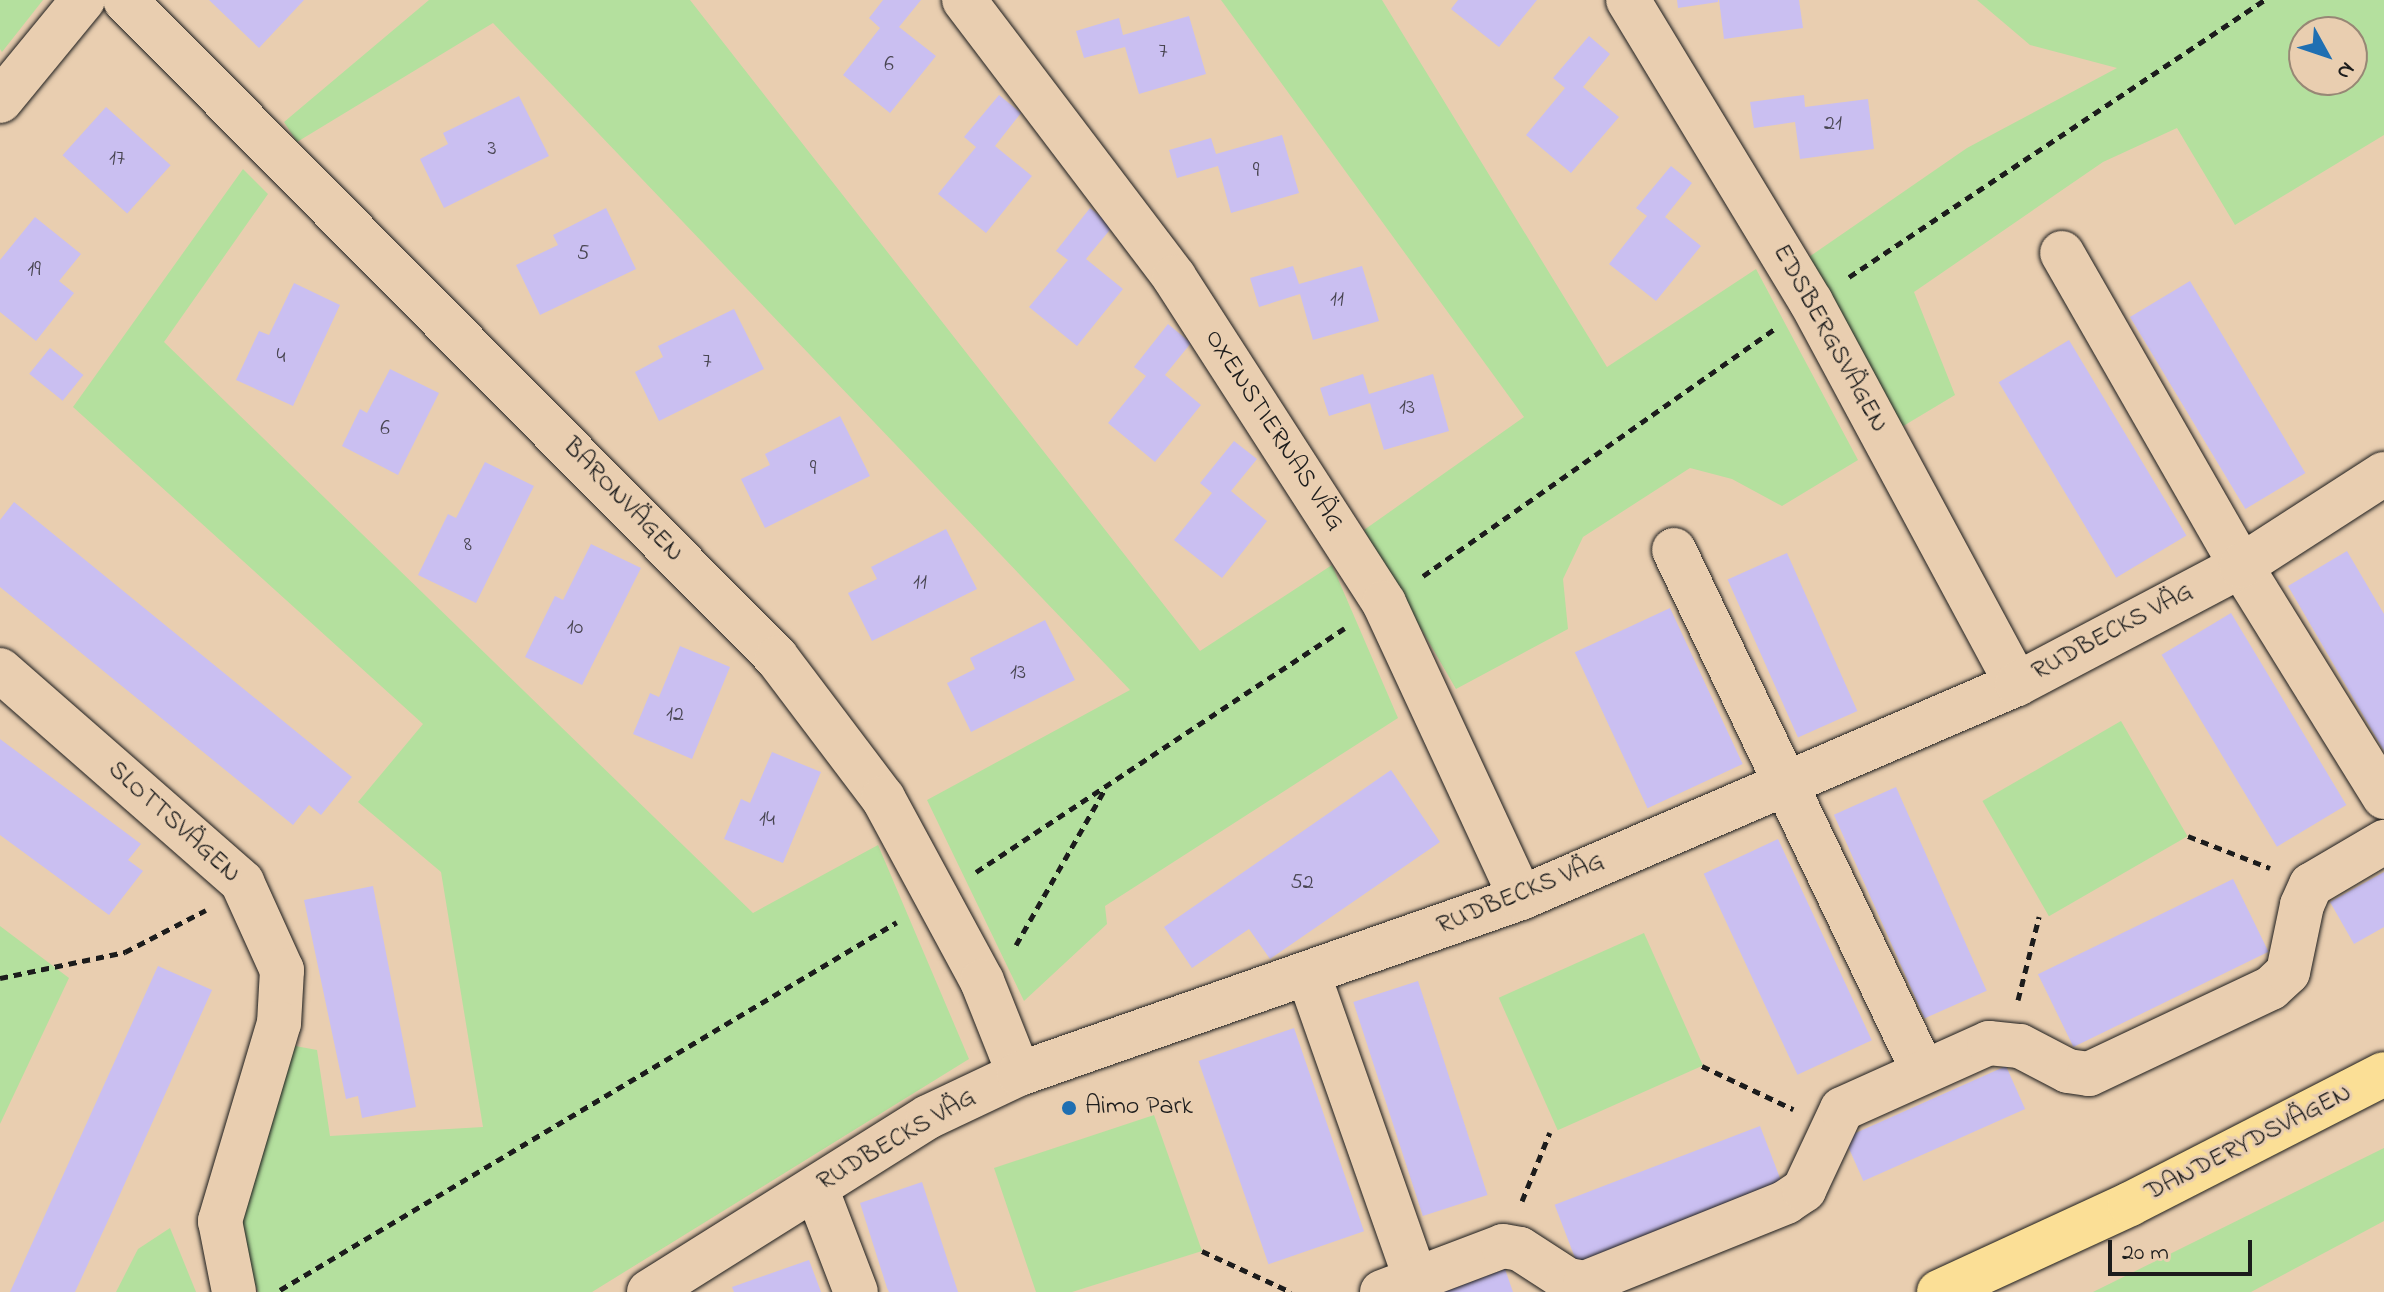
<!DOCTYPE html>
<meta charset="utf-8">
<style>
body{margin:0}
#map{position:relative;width:2384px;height:1292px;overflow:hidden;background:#e9ceb0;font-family:"Indie Flower",sans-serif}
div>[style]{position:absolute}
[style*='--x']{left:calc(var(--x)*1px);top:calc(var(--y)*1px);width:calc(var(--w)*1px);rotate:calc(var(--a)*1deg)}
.green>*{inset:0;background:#b4e09e;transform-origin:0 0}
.building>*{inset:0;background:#cabff1;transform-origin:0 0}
.path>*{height:5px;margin-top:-2.5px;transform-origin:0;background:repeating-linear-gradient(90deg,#1c1c1c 0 8px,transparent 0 14px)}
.roads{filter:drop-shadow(0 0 2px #1c1c1c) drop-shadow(0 0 2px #1c1c1c)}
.minor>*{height:44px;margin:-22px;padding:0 22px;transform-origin:22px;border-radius:22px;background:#e9ceb0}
.major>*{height:44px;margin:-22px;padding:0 22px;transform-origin:22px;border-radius:22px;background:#fbdf96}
.dots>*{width:22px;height:22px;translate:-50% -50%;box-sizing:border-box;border:4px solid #e9ceb0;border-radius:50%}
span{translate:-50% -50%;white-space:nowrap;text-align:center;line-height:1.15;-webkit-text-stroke:6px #e9ceb0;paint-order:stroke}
.number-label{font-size:22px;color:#484551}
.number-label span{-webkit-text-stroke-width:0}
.street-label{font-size:26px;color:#1c1c1c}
.poi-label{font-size:26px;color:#1c1c1c}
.left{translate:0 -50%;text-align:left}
.north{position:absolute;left:2288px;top:16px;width:80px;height:80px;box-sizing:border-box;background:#e9ceb0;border:2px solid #978775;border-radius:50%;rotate:130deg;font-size:22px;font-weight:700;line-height:32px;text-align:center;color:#1c1c1c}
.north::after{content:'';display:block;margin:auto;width:28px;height:36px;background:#1f6fb2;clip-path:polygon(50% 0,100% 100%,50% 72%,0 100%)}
.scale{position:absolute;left:2108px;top:1240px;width:144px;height:36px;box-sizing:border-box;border:4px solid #1c1c1c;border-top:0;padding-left:10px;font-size:24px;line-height:28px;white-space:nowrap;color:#1c1c1c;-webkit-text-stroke:6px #e9ceb0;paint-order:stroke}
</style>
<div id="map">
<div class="green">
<div style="clip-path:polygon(0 0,43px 0,2px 52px,0 49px)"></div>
<div style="clip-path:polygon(429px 0,690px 0,1200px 651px,1332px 565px,1398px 718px,1105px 906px,1107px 924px,1024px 1001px,927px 800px,1130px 690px,493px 23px,297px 142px,284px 122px)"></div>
<div style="clip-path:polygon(1221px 0,1382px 0,1607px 367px,1756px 269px,1858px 460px,1782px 506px,1732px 479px,1690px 468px,1583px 537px,1563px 579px,1568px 629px,1456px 689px,1364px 530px,1524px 417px)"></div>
<div style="clip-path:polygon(evenodd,1977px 0,2384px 0,2384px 135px,2235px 225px,2177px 128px,2103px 162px,1914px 292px,1955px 395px,1900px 428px,1806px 259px,1967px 148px,2117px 68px,2030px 45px,1977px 0,2304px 32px,2352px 32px,2352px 80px,2304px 80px,2304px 32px)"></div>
<div style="clip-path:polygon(243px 169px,268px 194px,164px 342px,753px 913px,878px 845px,969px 1059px,592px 1292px,258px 1292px,231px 1223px,290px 1045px,317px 1050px,330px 1136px,483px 1127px,441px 872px,358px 802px,423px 724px,73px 407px)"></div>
<div style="left:2121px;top:721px;width:133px;height:160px;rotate:60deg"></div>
<div style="clip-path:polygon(0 926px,69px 978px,0 1124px)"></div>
<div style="left:1644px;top:933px;width:145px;height:159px;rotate:66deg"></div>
<div style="clip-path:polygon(1154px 1115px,1202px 1251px,1072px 1292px,1036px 1292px,994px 1168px)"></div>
<div style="clip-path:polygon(2384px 1148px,2384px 1221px,2251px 1292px,2093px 1292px)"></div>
<div style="clip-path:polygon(170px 1228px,196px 1292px,116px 1292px,138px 1249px)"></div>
</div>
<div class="building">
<div style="clip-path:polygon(209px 0,304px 0,259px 48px)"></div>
<div style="clip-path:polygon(883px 0,921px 0,899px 27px,936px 56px,890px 113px,843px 75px,880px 28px,869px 18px)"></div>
<div style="clip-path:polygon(1458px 0,1537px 0,1499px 47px,1451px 9px)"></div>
<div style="clip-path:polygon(1677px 0,1718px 0,1718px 2px,1678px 8px)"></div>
<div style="clip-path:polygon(1719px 0,1799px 0,1803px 28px,1724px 39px)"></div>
<div style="clip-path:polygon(1189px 16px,1206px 74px,1139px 94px,1125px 47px,1084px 58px,1076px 31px,1119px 18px,1123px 35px)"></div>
<div style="clip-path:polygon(1589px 36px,1610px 54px,1583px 87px,1619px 117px,1571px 173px,1526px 135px,1565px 88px,1553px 78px)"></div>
<div style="clip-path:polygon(999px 95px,1021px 113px,995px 146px,1032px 176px,986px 233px,938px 194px,976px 147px,964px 137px)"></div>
<div style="clip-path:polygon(1804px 95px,1805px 107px,1868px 99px,1874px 149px,1800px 159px,1795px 122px,1754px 128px,1750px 102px)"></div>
<div style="clip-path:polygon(519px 96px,549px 156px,444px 208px,420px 159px,448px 144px,443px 133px)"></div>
<div style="left:106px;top:107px;width:87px;height:65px;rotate:42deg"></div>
<div style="clip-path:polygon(1282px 135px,1299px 193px,1231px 213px,1218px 166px,1177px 178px,1169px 150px,1211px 138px,1216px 154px)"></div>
<div style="clip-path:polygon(1671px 166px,1692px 183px,1665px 217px,1701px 246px,1656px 301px,1609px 264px,1647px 216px,1636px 208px)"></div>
<div style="clip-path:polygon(606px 208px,636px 269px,540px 315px,516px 265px,558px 245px,553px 235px)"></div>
<div style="clip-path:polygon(1090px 208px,1113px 226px,1086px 259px,1123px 289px,1077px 346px,1029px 307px,1068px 260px,1056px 251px)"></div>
<div style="clip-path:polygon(35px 217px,81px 254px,59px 281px,74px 293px,36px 341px,0 312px,0 260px)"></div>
<div style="clip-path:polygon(1293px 266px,1299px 284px,1362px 266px,1379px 321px,1313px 340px,1300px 294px,1259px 307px,1250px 278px)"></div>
<div style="left:2190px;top:281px;width:224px;height:70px;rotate:59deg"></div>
<div style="clip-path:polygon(294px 283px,340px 305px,293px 406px,236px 380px,259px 331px,269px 335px)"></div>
<div style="clip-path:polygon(734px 309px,764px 369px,659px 421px,635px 372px,663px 357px,658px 346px)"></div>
<div style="clip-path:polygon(1168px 324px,1191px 343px,1165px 375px,1201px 405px,1155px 462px,1108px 423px,1146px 376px,1134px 367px)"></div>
<div style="left:2069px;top:340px;width:228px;height:82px;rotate:59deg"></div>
<div style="left:50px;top:348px;width:43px;height:33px;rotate:39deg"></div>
<div style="clip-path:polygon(390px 369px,439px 393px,398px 475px,342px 446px,360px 409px,367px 413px)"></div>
<div style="clip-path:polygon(1363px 374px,1369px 394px,1433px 374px,1449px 431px,1384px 450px,1370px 403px,1329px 416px,1320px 388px)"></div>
<div style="clip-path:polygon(840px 416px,870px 476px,765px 528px,741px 479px,770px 465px,765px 454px)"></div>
<div style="clip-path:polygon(1234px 441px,1257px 459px,1231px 491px,1267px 521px,1222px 578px,1174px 540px,1212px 493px,1200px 483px)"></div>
<div style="clip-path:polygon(485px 462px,534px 486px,476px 603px,418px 575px,448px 514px,456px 518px)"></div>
<div style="clip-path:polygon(14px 502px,352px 777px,321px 815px,309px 805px,293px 825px,0 587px,0 520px)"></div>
<div style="clip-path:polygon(946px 529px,977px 589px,872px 641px,848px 593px,877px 579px,871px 567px)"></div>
<div style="clip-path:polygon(591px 544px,641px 568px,582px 685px,525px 657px,555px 596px,563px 600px)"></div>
<div style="clip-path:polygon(2347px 551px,2384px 614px,2384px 751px,2288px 586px)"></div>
<div style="left:1787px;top:553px;width:173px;height:65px;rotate:66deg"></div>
<div style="left:1670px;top:608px;width:172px;height:105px;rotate:65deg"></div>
<div style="left:2231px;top:613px;width:224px;height:81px;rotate:59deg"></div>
<div style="clip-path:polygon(1045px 620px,1075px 680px,971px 732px,947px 683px,975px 669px,970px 658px)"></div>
<div style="clip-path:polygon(680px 646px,730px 667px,692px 759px,633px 734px,650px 693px,659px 697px)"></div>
<div style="clip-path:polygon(0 739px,141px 844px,128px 860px,143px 871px,109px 915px,0 835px)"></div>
<div style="clip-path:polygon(772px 752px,821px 772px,783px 863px,724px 839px,741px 799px,750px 803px)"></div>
<div style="clip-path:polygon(1391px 770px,1440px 842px,1270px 959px,1249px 929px,1192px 968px,1164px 927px)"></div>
<div style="left:1896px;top:787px;width:223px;height:68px;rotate:66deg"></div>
<div style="left:1778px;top:839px;width:222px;height:82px;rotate:65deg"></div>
<div style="clip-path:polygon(2384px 872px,2384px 927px,2354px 944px,2330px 902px)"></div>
<div style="left:2233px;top:879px;width:81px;height:217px;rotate:64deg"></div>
<div style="clip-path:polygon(373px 886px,416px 1107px,362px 1118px,358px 1096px,346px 1099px,304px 900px)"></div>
<div style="clip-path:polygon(158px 966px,212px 990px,112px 1212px,75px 1292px,10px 1292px)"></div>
<div style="left:1418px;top:981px;width:225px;height:68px;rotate:72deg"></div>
<div style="left:1294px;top:1028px;width:215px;height:101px;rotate:71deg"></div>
<div style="left:2006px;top:1066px;width:47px;height:177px;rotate:66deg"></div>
<div style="left:1760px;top:1126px;width:68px;height:220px;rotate:69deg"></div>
<div style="clip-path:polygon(922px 1182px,958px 1292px,889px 1292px,887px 1288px,860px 1203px)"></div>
<div style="clip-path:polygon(809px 1260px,821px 1292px,734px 1292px,732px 1287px)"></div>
<div style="clip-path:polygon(1505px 1269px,1513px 1292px,1442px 1292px)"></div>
</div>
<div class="path">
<div style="--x:1849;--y:277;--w:499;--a:-33.7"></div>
<div style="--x:1423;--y:576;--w:430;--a:-35.1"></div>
<div style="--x:2188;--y:836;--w:88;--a:21.3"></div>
<div style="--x:976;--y:872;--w:442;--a:-33.5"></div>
<div style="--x:1016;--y:945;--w:182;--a:-60.3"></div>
<div style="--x:0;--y:978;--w:128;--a:-11.7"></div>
<div style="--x:125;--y:952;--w:91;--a:-27.4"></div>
<div style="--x:2018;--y:1000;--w:86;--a:-75.8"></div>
<div style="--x:1702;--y:1066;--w:101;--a:25.3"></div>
<div style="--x:1522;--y:1201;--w:74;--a:-67.9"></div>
<div style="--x:1202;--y:1251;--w:98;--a:24.7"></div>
<div style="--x:280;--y:1290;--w:718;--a:-30.81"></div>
</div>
<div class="roads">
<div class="minor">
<div style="--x:125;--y:0;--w:926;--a:45.26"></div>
<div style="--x:777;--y:658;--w:176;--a:52.9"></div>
<div style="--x:883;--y:798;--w:208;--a:61.6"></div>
<div style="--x:982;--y:981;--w:100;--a:68.3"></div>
<div style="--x:964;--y:0;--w:348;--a:52.8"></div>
<div style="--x:1174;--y:277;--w:388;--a:57.2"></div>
<div style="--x:1384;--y:603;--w:325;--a:65.1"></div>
<div style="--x:1628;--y:0;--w:353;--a:58.8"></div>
<div style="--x:1811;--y:302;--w:434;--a:61.7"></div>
<div style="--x:0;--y:101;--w:131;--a:-50.6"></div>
<div style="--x:2062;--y:253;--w:361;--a:60.2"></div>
<div style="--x:2241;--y:566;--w:272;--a:58.2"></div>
<div style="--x:1674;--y:550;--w:577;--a:64.46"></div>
<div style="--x:0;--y:670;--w:322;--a:41.2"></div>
<div style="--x:242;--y:882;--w:97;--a:65.6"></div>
<div style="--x:282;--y:970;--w:53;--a:93.2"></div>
<div style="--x:279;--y:1023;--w:207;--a:106.6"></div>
<div style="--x:220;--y:1221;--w:72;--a:78.8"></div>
<div style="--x:1309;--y:976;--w:321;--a:70.6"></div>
<div style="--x:816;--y:1188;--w:111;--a:69"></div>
<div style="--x:649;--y:1292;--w:329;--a:-32.1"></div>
<div style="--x:928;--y:1117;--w:101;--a:-25.3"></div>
<div style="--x:1019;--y:1074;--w:532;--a:-19.32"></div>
<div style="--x:1521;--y:898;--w:540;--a:-23.34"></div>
<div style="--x:2017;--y:684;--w:253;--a:-27.8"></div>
<div style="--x:2241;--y:566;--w:170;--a:-32.8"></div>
<div style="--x:1382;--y:1292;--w:129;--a:-20.8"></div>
<div style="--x:1503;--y:1246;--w:17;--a:10"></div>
<div style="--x:1520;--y:1249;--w:57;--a:32.9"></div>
<div style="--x:1568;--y:1280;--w:17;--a:10"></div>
<div style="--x:1585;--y:1283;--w:217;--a:-21.9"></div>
<div style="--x:1786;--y:1202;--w:22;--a:-34"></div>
<div style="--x:1804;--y:1190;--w:89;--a:-64.9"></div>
<div style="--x:1842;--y:1109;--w:161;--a:-24.2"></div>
<div style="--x:1989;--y:1043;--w:31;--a:6"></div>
<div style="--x:2020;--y:1046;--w:54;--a:27.5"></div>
<div style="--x:2068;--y:1071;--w:21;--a:8"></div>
<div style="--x:2089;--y:1074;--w:201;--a:-25.3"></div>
<div style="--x:2271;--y:988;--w:23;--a:-43"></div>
<div style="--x:2288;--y:972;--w:68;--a:-78.2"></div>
<div style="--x:2302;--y:905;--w:22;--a:-66"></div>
<div style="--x:2311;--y:885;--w:85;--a:-30.5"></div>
</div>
<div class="major">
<div style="--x:1939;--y:1292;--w:210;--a:-24.7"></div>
<div style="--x:2130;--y:1204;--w:285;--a:-27.1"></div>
</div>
</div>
<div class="dots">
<div style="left:1069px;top:1108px;background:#1f6fb2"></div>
</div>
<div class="number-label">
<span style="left:1163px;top:53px">7</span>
<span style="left:889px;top:66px">6</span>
<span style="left:1833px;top:125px">21</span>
<span style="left:492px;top:150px">3</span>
<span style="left:117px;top:160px">17</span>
<span style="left:1256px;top:172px">9</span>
<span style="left:583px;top:255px">5</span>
<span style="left:34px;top:271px">19</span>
<span style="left:1337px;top:301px">11</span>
<span style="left:281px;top:358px">4</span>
<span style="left:707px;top:363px">7</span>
<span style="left:1407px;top:409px">13</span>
<span style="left:385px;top:430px">6</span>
<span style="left:813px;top:470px">9</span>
<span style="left:468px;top:546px">8</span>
<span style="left:920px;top:584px">11</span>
<span style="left:575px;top:629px">10</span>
<span style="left:1018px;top:674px">13</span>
<span style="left:675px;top:716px">12</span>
<span style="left:767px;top:821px">14</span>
<span style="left:1302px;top:884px">52</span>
</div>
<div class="street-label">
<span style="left:1829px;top:339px;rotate:61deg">EDSBERGSVÄGEN</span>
<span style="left:1273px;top:431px;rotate:57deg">OXENSTIERNAS VÄG</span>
<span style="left:622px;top:501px;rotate:46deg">BARONVÄGEN</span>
<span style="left:2113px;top:633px;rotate:-28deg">RUDBECKS VÄG</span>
<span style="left:173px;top:823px;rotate:42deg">SLOTTSVÄGEN</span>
<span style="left:1521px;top:895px;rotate:-22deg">RUDBECKS VÄG</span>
<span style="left:897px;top:1141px;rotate:-30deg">RUDBECKS VÄG</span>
<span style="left:2249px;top:1144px;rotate:-27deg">DANDERYDSVÄGEN</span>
</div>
<div class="poi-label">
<span class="left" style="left:1085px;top:1108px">Aimo Park</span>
</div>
<div class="north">N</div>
<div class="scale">20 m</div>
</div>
